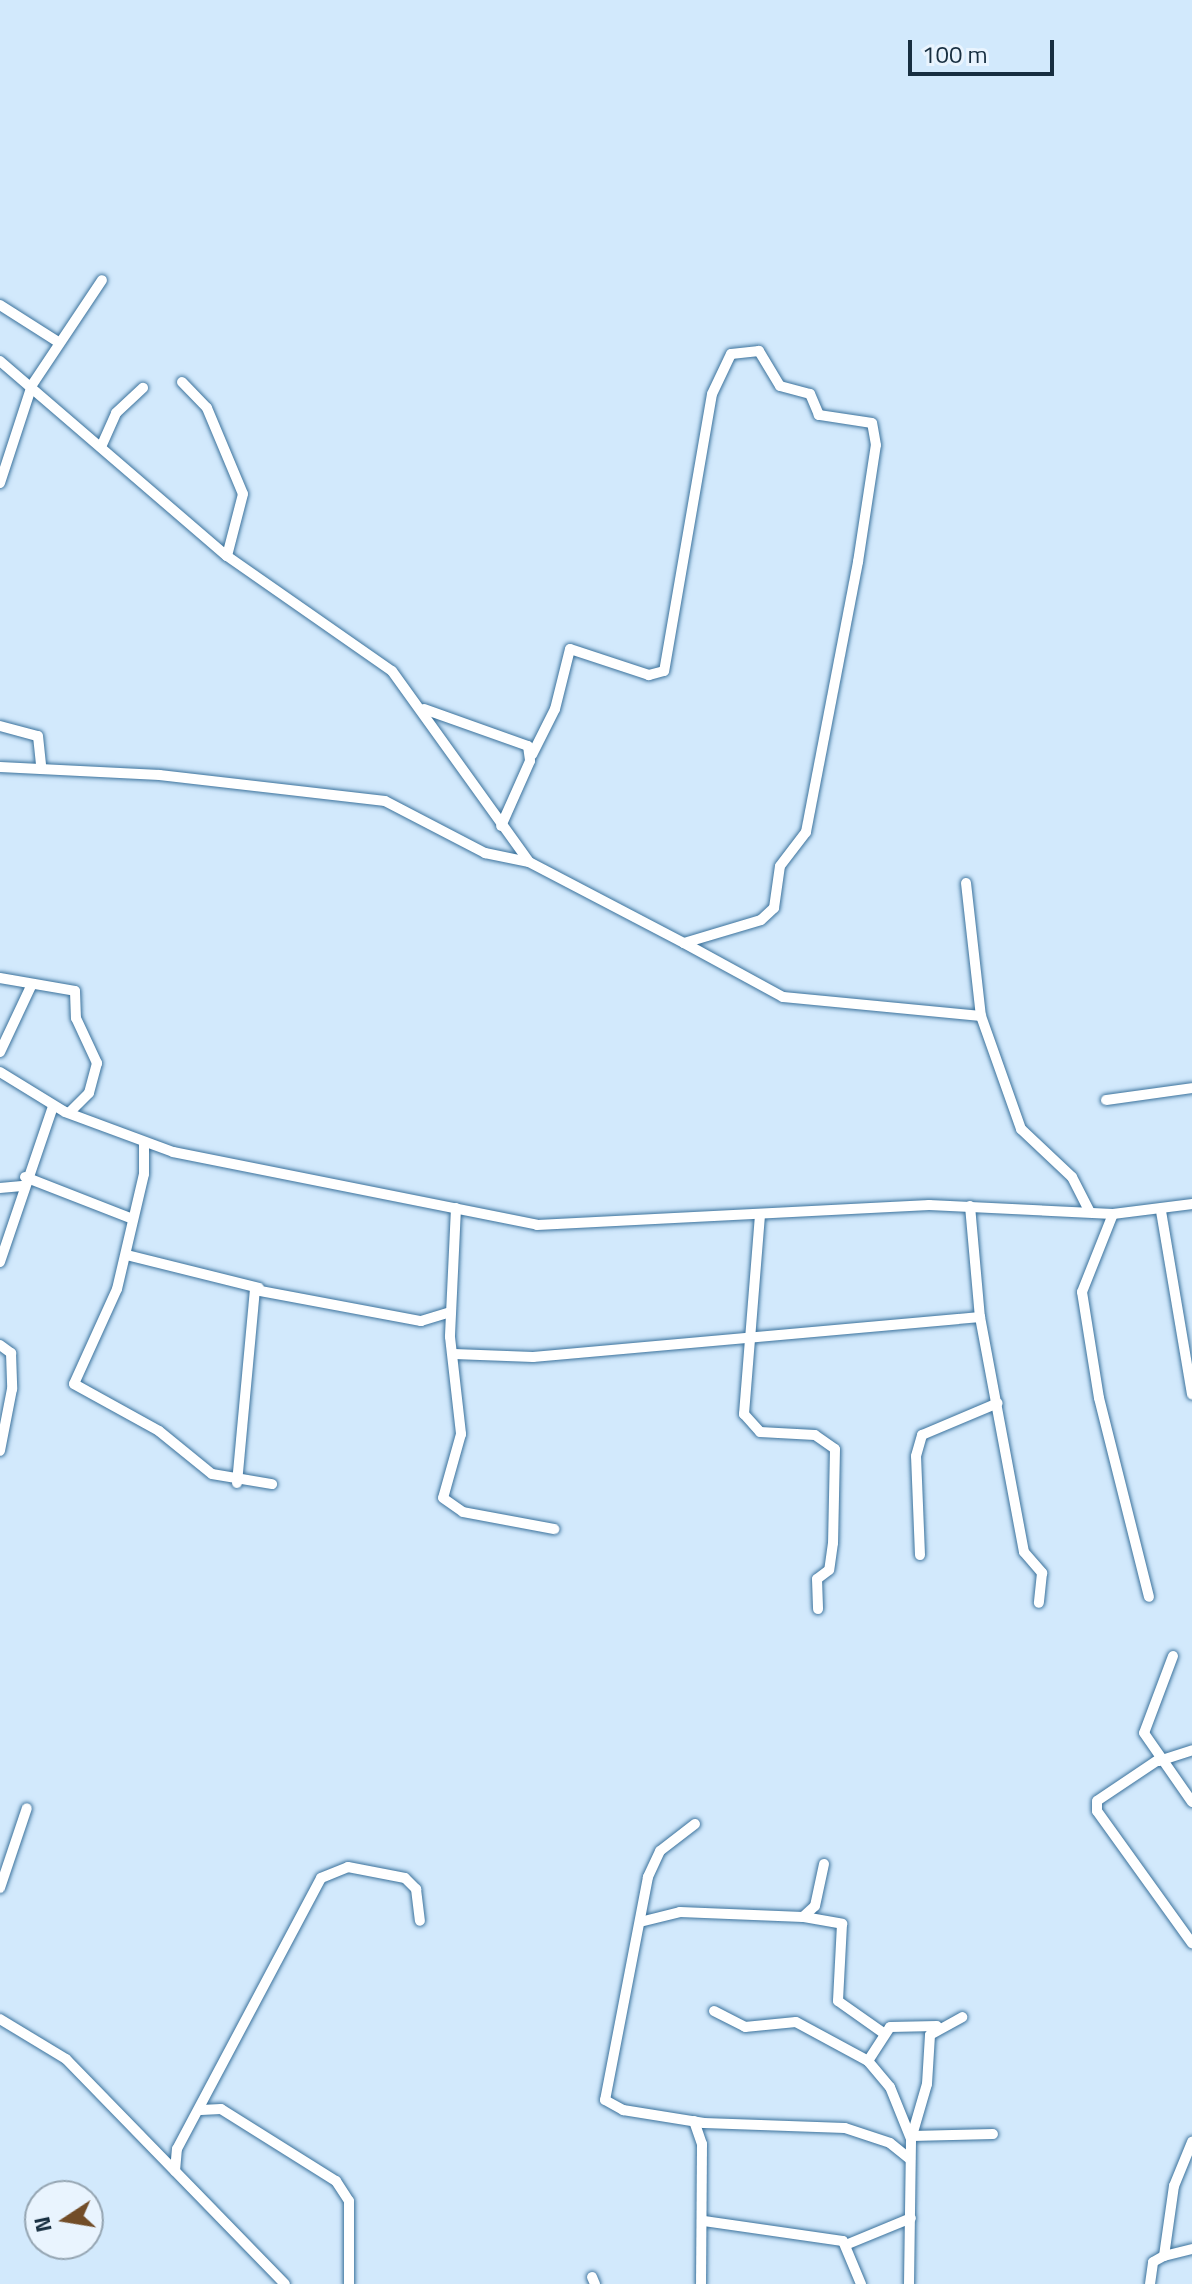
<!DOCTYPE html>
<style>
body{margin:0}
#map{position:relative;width:1192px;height:2284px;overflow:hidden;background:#d2e9fc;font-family:"Titillium Web",sans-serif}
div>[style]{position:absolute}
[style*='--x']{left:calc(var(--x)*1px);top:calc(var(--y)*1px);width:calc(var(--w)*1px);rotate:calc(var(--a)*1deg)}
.roads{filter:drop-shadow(0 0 2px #3b729c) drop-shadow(0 0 2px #3b729c)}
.minor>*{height:10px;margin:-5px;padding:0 5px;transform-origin:5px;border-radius:5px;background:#fff}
span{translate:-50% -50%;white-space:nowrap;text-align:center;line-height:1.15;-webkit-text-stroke:6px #e9f4fe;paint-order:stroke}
.north{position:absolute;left:24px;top:2180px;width:80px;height:80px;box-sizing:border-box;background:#e9f4fe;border:2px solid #95a5b2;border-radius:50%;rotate:258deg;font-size:22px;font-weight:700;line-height:32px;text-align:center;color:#172e40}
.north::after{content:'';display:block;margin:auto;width:28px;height:36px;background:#724d28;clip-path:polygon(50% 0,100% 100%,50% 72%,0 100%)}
.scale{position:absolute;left:908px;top:40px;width:146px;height:36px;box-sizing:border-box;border:4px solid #172e40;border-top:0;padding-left:10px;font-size:24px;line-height:28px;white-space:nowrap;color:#172e40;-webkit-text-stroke:6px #e9f4fe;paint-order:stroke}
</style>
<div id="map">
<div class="roads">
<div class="minor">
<div style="--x:0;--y:305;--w:69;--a:32.5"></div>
<div style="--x:0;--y:361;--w:299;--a:40.7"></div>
<div style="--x:227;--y:556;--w:201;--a:34.9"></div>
<div style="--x:392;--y:671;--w:235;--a:54.3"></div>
<div style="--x:182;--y:382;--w:36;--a:46"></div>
<div style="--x:207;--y:408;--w:93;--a:67.3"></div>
<div style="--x:243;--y:494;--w:64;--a:104.5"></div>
<div style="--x:101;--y:447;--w:37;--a:-66"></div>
<div style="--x:116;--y:413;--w:37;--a:-43"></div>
<div style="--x:0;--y:483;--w:103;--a:-71.9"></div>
<div style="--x:32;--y:385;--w:126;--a:-56.3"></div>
<div style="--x:424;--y:709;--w:110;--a:19.6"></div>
<div style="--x:528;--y:746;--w:15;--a:82"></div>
<div style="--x:530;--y:761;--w:71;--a:114"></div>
<div style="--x:0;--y:726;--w:39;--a:15"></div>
<div style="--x:38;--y:736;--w:31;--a:84"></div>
<div style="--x:0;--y:767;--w:160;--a:2.9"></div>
<div style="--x:160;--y:775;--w:226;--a:6.6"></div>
<div style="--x:385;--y:801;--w:113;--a:27.5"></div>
<div style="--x:485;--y:853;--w:45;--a:11.6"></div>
<div style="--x:529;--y:862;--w:175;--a:27.6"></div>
<div style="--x:684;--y:943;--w:80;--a:-16.6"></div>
<div style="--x:761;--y:920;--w:18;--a:-43"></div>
<div style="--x:774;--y:908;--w:42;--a:-81.9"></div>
<div style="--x:780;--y:866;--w:43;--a:-52.6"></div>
<div style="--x:806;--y:832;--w:275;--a:-79.1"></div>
<div style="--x:858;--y:562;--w:118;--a:-81.3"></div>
<div style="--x:876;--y:445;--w:22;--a:-100"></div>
<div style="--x:872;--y:423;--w:54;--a:-171.4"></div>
<div style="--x:819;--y:415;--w:23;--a:-113"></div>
<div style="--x:810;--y:394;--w:31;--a:-165"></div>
<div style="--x:780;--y:386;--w:41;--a:-121"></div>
<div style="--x:759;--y:351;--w:28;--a:174"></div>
<div style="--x:731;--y:354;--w:44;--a:115.4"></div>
<div style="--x:712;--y:394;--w:281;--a:99.8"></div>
<div style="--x:664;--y:671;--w:16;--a:165"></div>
<div style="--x:649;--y:675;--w:83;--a:-161.8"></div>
<div style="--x:570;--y:649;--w:62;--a:104"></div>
<div style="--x:555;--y:709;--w:51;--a:116.6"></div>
<div style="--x:966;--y:883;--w:134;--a:83.6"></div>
<div style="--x:981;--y:1016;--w:120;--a:70.5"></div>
<div style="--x:1021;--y:1129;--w:70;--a:43.3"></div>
<div style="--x:1072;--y:1177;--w:38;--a:63"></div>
<div style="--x:684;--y:943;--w:113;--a:28.6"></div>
<div style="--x:783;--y:997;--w:199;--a:5.5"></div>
<div style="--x:0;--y:978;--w:76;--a:9.8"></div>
<div style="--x:75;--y:991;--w:27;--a:88"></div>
<div style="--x:76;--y:1018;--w:50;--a:65"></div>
<div style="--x:97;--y:1063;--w:31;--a:105"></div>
<div style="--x:89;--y:1093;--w:28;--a:135"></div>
<div style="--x:0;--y:1052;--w:75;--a:-64.8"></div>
<div style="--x:0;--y:1072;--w:76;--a:31.6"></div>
<div style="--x:65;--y:1112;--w:115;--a:20.3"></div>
<div style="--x:173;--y:1152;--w:371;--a:11.3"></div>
<div style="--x:537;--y:1225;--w:393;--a:-2.9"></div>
<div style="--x:929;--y:1205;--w:184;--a:2.8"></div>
<div style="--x:1113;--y:1214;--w:80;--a:-7.2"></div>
<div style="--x:1106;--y:1100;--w:87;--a:-7.9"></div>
<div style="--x:144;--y:1143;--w:31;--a:90"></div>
<div style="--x:144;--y:1174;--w:118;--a:103.2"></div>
<div style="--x:117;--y:1289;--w:104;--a:114.4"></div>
<div style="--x:74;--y:1384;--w:97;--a:28.9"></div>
<div style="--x:159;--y:1431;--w:68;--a:39.1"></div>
<div style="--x:212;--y:1474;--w:61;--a:9.5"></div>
<div style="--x:25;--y:1177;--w:116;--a:21.3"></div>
<div style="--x:0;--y:1188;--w:22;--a:-5"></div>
<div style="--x:970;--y:1206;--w:111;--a:84.9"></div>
<div style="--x:980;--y:1317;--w:239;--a:79.4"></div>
<div style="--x:1024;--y:1552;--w:28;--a:49"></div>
<div style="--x:1042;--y:1573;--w:30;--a:96"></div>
<div style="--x:456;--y:1208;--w:129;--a:92.7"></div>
<div style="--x:450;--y:1337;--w:98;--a:83.5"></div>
<div style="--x:461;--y:1434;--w:66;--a:105.7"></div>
<div style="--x:443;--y:1498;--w:24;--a:35"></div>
<div style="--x:463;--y:1512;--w:93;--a:10.6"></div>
<div style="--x:1161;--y:1211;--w:186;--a:80.4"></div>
<div style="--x:1113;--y:1214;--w:84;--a:111.7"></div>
<div style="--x:1082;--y:1292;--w:107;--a:80.9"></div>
<div style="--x:1099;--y:1398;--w:205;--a:75.9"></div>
<div style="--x:760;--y:1215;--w:200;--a:94.6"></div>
<div style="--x:744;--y:1414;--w:24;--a:48"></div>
<div style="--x:760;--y:1432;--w:55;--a:3.1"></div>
<div style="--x:815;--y:1435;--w:24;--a:35"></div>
<div style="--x:835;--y:1449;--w:94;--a:91.2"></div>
<div style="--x:833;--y:1543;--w:27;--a:98"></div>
<div style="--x:829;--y:1570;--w:15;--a:143"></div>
<div style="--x:817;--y:1579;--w:30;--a:88"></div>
<div style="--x:127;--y:1255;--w:136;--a:14"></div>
<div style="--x:0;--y:1262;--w:165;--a:-71.2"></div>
<div style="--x:0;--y:1345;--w:14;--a:36"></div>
<div style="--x:11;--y:1353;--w:36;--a:88"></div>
<div style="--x:12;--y:1389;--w:63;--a:101"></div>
<div style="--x:454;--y:1354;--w:79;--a:2.2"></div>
<div style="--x:533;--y:1357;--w:449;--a:-5.1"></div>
<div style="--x:237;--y:1483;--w:194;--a:-84.7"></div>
<div style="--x:255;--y:1290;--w:169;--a:10.6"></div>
<div style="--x:421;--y:1321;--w:30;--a:-17"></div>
<div style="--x:920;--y:1555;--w:99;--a:-92.3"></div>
<div style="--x:916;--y:1456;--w:22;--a:-74"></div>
<div style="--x:922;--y:1435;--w:82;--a:-22.8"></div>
<div style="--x:1173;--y:1656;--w:82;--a:110.6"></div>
<div style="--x:1144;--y:1733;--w:84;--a:55.2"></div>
<div style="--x:1158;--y:1760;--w:73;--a:146.1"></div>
<div style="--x:1097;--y:1801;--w:10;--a:90"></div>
<div style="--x:1097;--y:1811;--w:163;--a:54.3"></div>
<div style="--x:1159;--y:1761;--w:35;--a:-18"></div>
<div style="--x:695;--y:1824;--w:44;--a:142.4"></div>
<div style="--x:660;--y:1851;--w:29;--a:115"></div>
<div style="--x:648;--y:1877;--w:227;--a:100.9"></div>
<div style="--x:605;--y:2100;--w:21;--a:29"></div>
<div style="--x:623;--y:2110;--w:82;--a:9.1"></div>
<div style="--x:704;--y:2123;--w:141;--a:2"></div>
<div style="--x:845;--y:2128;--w:47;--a:18.4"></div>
<div style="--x:890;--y:2143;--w:26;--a:39"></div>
<div style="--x:0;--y:1888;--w:84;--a:-71.4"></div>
<div style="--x:804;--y:1917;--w:39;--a:10"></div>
<div style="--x:842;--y:1924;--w:77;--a:93"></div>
<div style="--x:838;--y:2001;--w:54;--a:35.2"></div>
<div style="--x:640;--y:1922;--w:41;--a:-14"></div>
<div style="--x:680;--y:1912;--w:123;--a:2.3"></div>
<div style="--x:803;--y:1917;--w:16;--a:-43"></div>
<div style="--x:815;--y:1906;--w:43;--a:-77.9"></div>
<div style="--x:714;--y:2011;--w:35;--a:27"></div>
<div style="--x:745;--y:2027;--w:51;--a:-5.6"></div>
<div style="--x:796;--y:2022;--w:82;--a:28.4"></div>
<div style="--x:868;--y:2061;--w:34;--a:50"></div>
<div style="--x:890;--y:2087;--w:56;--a:68"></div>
<div style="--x:0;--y:2019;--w:77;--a:31.2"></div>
<div style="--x:66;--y:2059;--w:314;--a:45.8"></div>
<div style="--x:868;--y:2061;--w:40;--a:-57.1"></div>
<div style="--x:890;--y:2027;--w:47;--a:-1.2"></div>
<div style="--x:201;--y:2110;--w:20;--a:-3"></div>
<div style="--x:221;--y:2109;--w:136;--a:32.1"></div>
<div style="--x:336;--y:2181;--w:24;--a:57"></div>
<div style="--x:349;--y:2201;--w:83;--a:90"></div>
<div style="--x:694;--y:2121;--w:24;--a:71"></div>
<div style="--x:702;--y:2144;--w:140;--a:90.4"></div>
<div style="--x:912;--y:2136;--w:81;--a:-1.4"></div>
<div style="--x:175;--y:2171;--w:22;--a:-85"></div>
<div style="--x:177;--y:2149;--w:307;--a:-62"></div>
<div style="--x:321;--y:1878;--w:29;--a:-22"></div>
<div style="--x:348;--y:1867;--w:58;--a:10.9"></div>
<div style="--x:405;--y:1878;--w:16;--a:45"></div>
<div style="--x:416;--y:1889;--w:32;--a:83"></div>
<div style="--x:704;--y:2221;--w:140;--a:8.2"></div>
<div style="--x:843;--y:2241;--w:47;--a:67.3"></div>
<div style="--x:848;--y:2244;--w:68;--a:-22.4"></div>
<div style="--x:1164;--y:2256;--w:29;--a:-14"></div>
<div style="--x:592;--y:2277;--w:8;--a:67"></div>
<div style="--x:909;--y:2284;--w:145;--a:-89.2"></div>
<div style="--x:911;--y:2139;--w:57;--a:-73.8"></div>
<div style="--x:927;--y:2084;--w:49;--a:-86.5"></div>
<div style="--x:930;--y:2035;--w:37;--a:-29"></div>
<div style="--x:1150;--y:2284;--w:22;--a:-82"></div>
<div style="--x:1153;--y:2262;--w:13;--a:-29"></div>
<div style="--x:1164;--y:2256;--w:71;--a:-81.9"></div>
<div style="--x:1174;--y:2186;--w:48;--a:-67.8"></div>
</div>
</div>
<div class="north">N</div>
<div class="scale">100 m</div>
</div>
